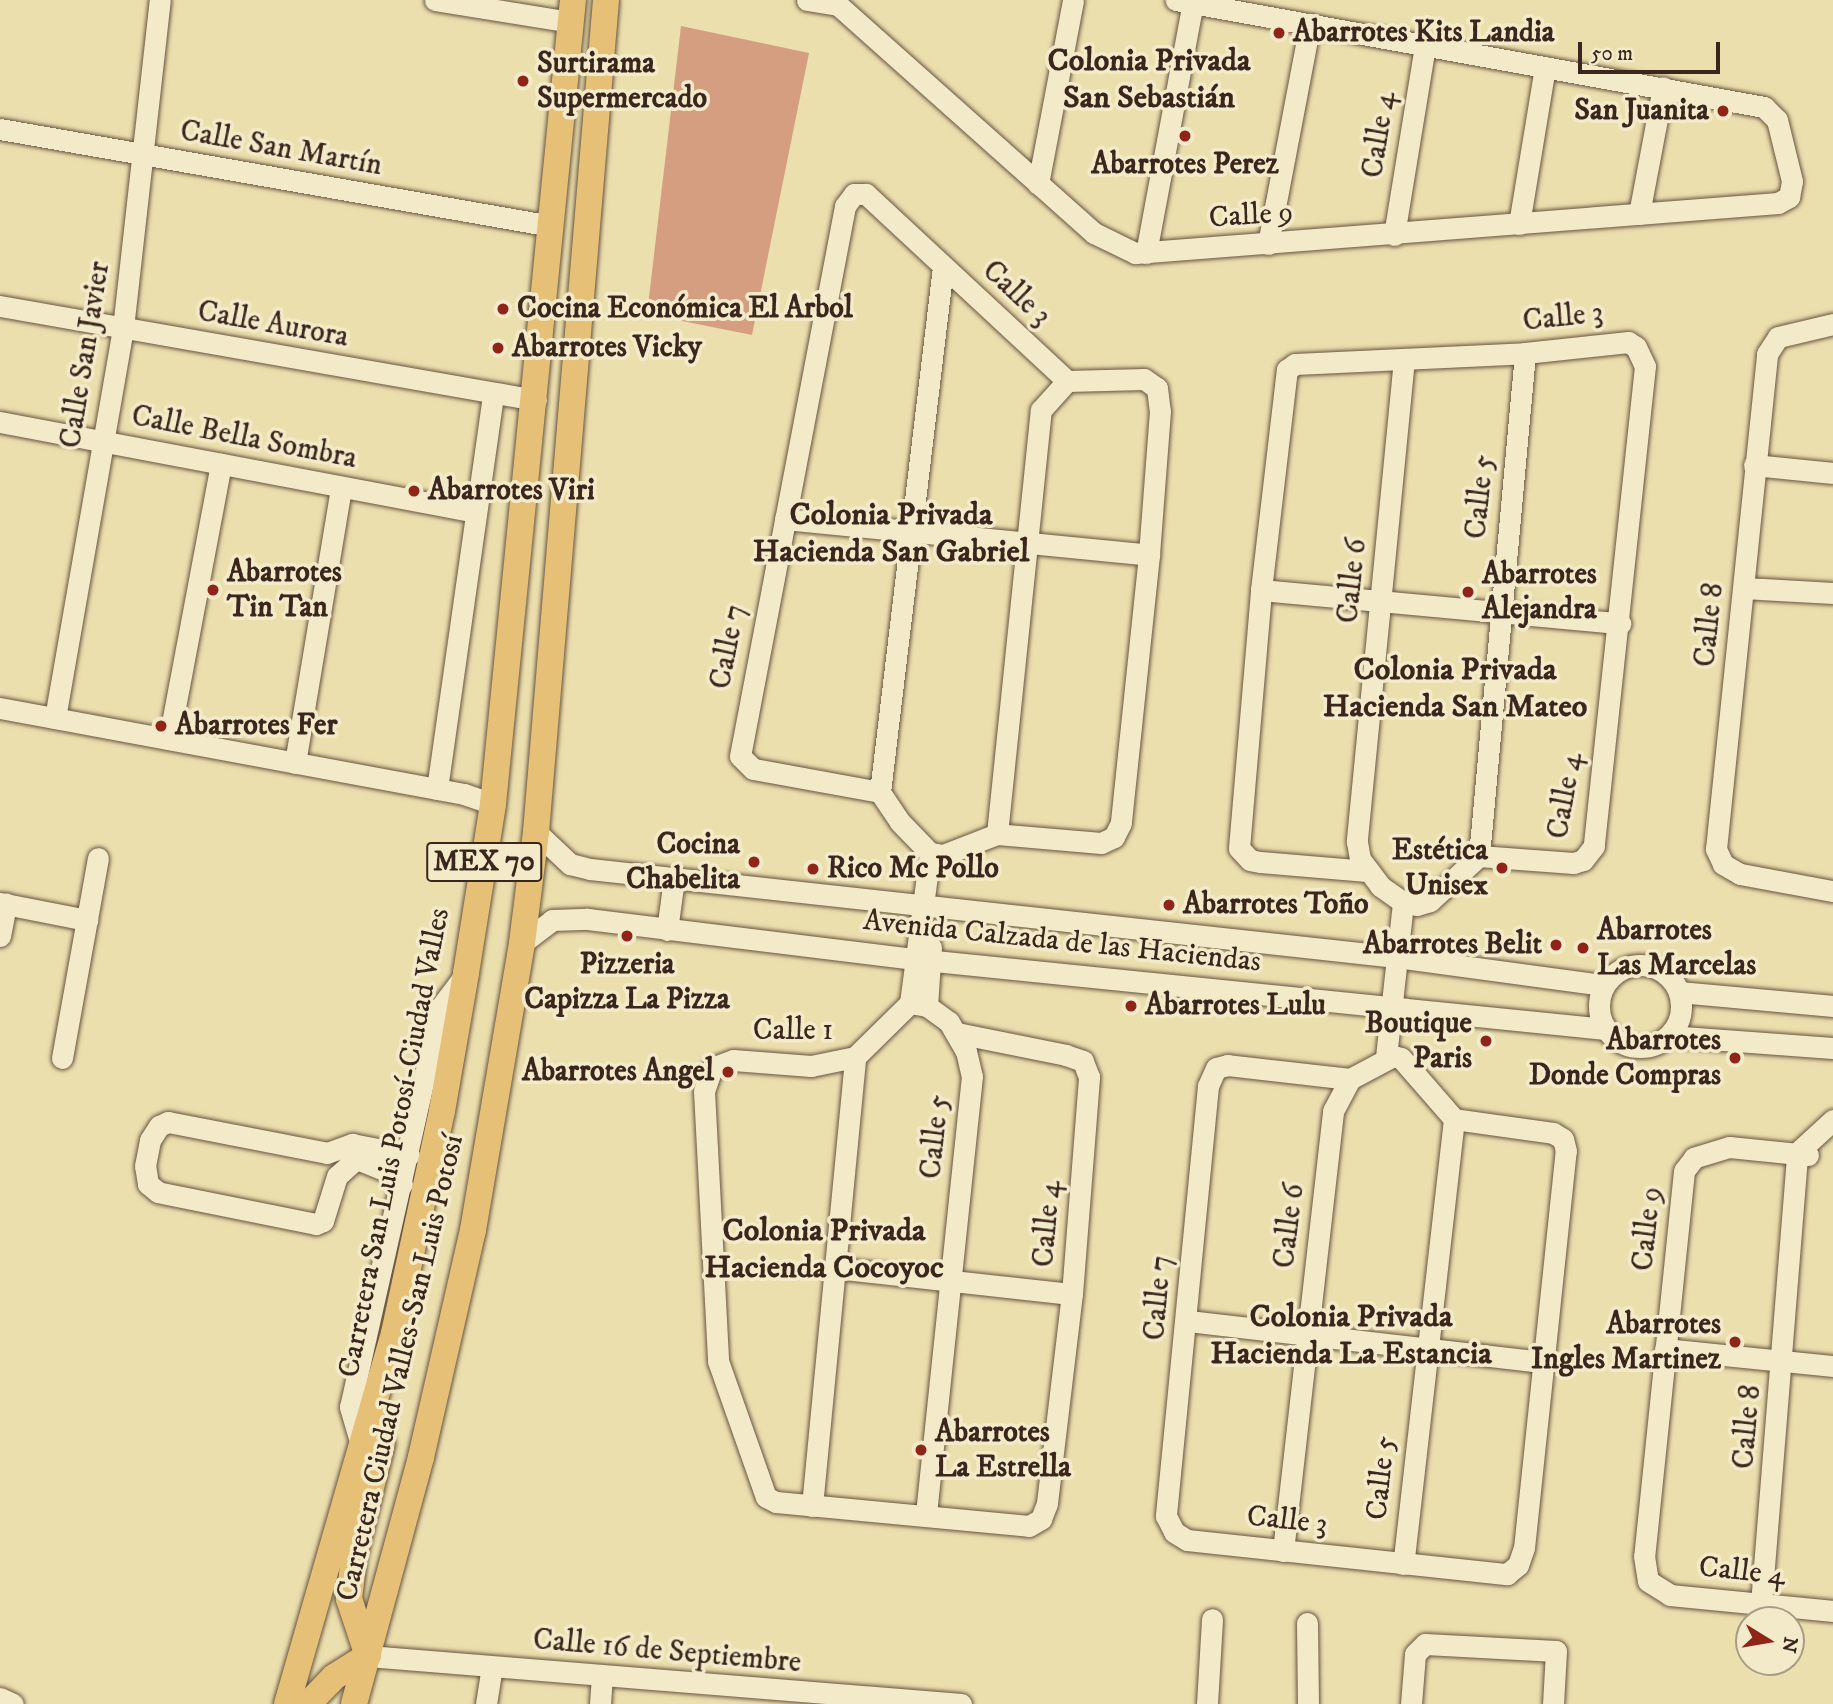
<!DOCTYPE html>
<meta charset="utf-8">
<style>
body{margin:0}
#map{position:relative;width:1833px;height:1704px;overflow:hidden;background:#ecdfae;font-family:"IM FELL DW Pica",serif}
div>[style]{position:absolute}
[style*='--x']{left:calc(var(--x)*1px);top:calc(var(--y)*1px);width:calc(var(--w)*1px);rotate:calc(var(--a)*1deg)}
.building>*{inset:0;background:#d59e81}
.roads{filter:drop-shadow(0 0 2px #675441) drop-shadow(0 0 2px #675441)}
.minor>*{height:21px;margin:-10.5px;padding:0 10.5px;transform-origin:10.5px;border-radius:10.5px;background:#f3eaca}
.minor>.ring{margin:-10.5px;padding:0;box-sizing:content-box;background:none;border:21px solid #f3eaca;border-radius:50%}
.major>*{height:26px;margin:-13px;padding:0 13px;transform-origin:13px;border-radius:13px;background:#e6c077}
.dots>*{width:19px;height:19px;translate:-50% -50%;box-sizing:border-box;border:4px solid #f3eaca;border-radius:50%}
span{translate:-50% -50%;white-space:nowrap;text-align:center;line-height:1.15;-webkit-text-stroke:7px #f3eaca;paint-order:stroke}
.shield-label span{padding:2px 5px;background:#f3eaca;border:2px solid;border-radius:5px;-webkit-text-stroke-width:0}
.shield-label{font-size:28px;color:#3b261d;font-weight:700}
.poi-label{font-size:30px;color:#3b261d;font-weight:700}
.left{translate:0 -50%;text-align:left}
.right{translate:-100% -50%;text-align:right}
.street-label{font-size:30px;color:#3b261d}
.neighbourhood-label{font-size:32px;color:#3b261d;font-weight:700}
.north{position:absolute;left:1735px;top:1606px;width:70px;height:70px;box-sizing:border-box;background:#f3eaca;border:2px solid #a99c85;border-radius:50%;rotate:101deg;font-size:19px;font-weight:700;line-height:28px;text-align:center;color:#3b261d}
.north::after{content:'';display:block;margin:auto;width:24px;height:32px;background:#8f2418;clip-path:polygon(50% 0,100% 100%,50% 72%,0 100%)}
.scale{position:absolute;left:1578px;top:42px;width:142px;height:32px;box-sizing:border-box;border:4px solid #3b261d;border-top:0;padding-left:9px;font-size:21px;line-height:24px;white-space:nowrap;color:#3b261d;-webkit-text-stroke:5px #f3eaca;paint-order:stroke}
</style>
<div id="map">
<div class="building">
<div style="clip-path:polygon(681px 26px,809px 53px,752px 335px,647px 314px)"></div>
</div>
<div class="roads">
<div class="minor">
<div style="--x:435;--y:0;--w:138;--a:9.2"></div>
<div style="--x:807;--y:0;--w:31;--a:9"></div>
<div style="--x:838;--y:5;--w:343;--a:41.7"></div>
<div style="--x:1094;--y:233;--w:46;--a:26"></div>
<div style="--x:1135;--y:253;--w:645;--a:-4.45"></div>
<div style="--x:1778;--y:203;--w:13;--a:-29"></div>
<div style="--x:1789;--y:197;--w:16;--a:-79"></div>
<div style="--x:1792;--y:181;--w:63;--a:-103.8"></div>
<div style="--x:1777;--y:120;--w:18;--a:-135"></div>
<div style="--x:1764;--y:107;--w:598;--a:-169.69"></div>
<div style="--x:0;--y:129;--w:560;--a:9.97"></div>
<div style="--x:1038;--y:184;--w:187;--a:-79.2"></div>
<div style="--x:854;--y:194;--w:12;--a:0"></div>
<div style="--x:866;--y:194;--w:275;--a:42.9"></div>
<div style="--x:1067;--y:381;--w:77;--a:-1.5"></div>
<div style="--x:1144;--y:379;--w:16;--a:35"></div>
<div style="--x:1157;--y:388;--w:23;--a:83"></div>
<div style="--x:1160;--y:411;--w:144;--a:94.4"></div>
<div style="--x:1149;--y:555;--w:269;--a:96"></div>
<div style="--x:1121;--y:823;--w:16;--a:117"></div>
<div style="--x:1114;--y:837;--w:14;--a:155"></div>
<div style="--x:1101;--y:843;--w:104;--a:-175.1"></div>
<div style="--x:997;--y:834;--w:58;--a:158.7"></div>
<div style="--x:943;--y:855;--w:13;--a:-171"></div>
<div style="--x:930;--y:853;--w:43;--a:-134.1"></div>
<div style="--x:900;--y:822;--w:36;--a:-124"></div>
<div style="--x:880;--y:792;--w:129;--a:-169.7"></div>
<div style="--x:753;--y:769;--w:18;--a:-135"></div>
<div style="--x:740;--y:756;--w:560;--a:-79.19"></div>
<div style="--x:845;--y:206;--w:15;--a:-53"></div>
<div style="--x:1639;--y:214;--w:129;--a:-79.3"></div>
<div style="--x:1519;--y:224;--w:159;--a:-80.6"></div>
<div style="--x:1394;--y:235;--w:193;--a:-80.7"></div>
<div style="--x:1268;--y:244;--w:224;--a:-79.2"></div>
<div style="--x:1146;--y:253;--w:254;--a:-79.4"></div>
<div style="--x:0;--y:306;--w:544;--a:9.95"></div>
<div style="--x:1404;--y:359;--w:485;--a:95.6"></div>
<div style="--x:1357;--y:842;--w:17;--a:80"></div>
<div style="--x:1360;--y:859;--w:34;--a:53"></div>
<div style="--x:1380;--y:886;--w:28;--a:35"></div>
<div style="--x:1403;--y:902;--w:14;--a:12"></div>
<div style="--x:1417;--y:905;--w:14;--a:-17"></div>
<div style="--x:1430;--y:901;--w:67;--a:-42.6"></div>
<div style="--x:0;--y:422;--w:484;--a:10.7"></div>
<div style="--x:1754;--y:465;--w:79;--a:5.8"></div>
<div style="--x:785;--y:519;--w:366;--a:5.6"></div>
<div style="--x:1744;--y:588;--w:89;--a:3.2"></div>
<div style="--x:1261;--y:590;--w:361;--a:5.3"></div>
<div style="--x:0;--y:708;--w:472;--a:10.5"></div>
<div style="--x:464;--y:794;--w:31;--a:19"></div>
<div style="--x:55;--y:718;--w:396;--a:-80.1"></div>
<div style="--x:123;--y:328;--w:330;--a:-83.6"></div>
<div style="--x:169;--y:739;--w:280;--a:-79.3"></div>
<div style="--x:295;--y:763;--w:280;--a:-80.5"></div>
<div style="--x:437;--y:789;--w:398;--a:-81.9"></div>
<div style="--x:880;--y:792;--w:529;--a:-83.16"></div>
<div style="--x:536;--y:832;--w:47;--a:43.3"></div>
<div style="--x:570;--y:864;--w:21;--a:14"></div>
<div style="--x:590;--y:869;--w:811;--a:6.23"></div>
<div style="--x:1396;--y:957;--w:210;--a:7.7"></div>
<div style="--x:997;--y:834;--w:426;--a:-84.1"></div>
<div style="--x:1041;--y:410;--w:39;--a:-48"></div>
<div style="--x:930;--y:853;--w:151;--a:97.6"></div>
<div style="--x:910;--y:1003;--w:77;--a:135.5"></div>
<div style="--x:855;--y:1057;--w:45;--a:168.4"></div>
<div style="--x:811;--y:1066;--w:78;--a:-175.6"></div>
<div style="--x:733;--y:1060;--w:22;--a:159"></div>
<div style="--x:712;--y:1068;--w:24;--a:109"></div>
<div style="--x:704;--y:1091;--w:270;--a:87"></div>
<div style="--x:718;--y:1361;--w:144;--a:70.6"></div>
<div style="--x:766;--y:1497;--w:11;--a:27"></div>
<div style="--x:776;--y:1502;--w:254;--a:5.4"></div>
<div style="--x:1029;--y:1526;--w:14;--a:-30"></div>
<div style="--x:1041;--y:1519;--w:17;--a:-69"></div>
<div style="--x:1047;--y:1503;--w:210;--a:-83.2"></div>
<div style="--x:1072;--y:1294;--w:218;--a:-85.5"></div>
<div style="--x:1089;--y:1077;--w:17;--a:-111"></div>
<div style="--x:1083;--y:1061;--w:18;--a:-161"></div>
<div style="--x:1066;--y:1055;--w:111;--a:-168.6"></div>
<div style="--x:1479;--y:856;--w:505;--a:-84.77"></div>
<div style="--x:1367;--y:871;--w:107;--a:-175.2"></div>
<div style="--x:1260;--y:862;--w:10;--a:-169"></div>
<div style="--x:1250;--y:860;--w:16;--a:-133"></div>
<div style="--x:1239;--y:848;--w:259;--a:-85.1"></div>
<div style="--x:1261;--y:590;--w:222;--a:-83.3"></div>
<div style="--x:1287;--y:370;--w:10;--a:-37"></div>
<div style="--x:1295;--y:364;--w:230;--a:-2.7"></div>
<div style="--x:1525;--y:353;--w:104;--a:-6.1"></div>
<div style="--x:1628;--y:342;--w:9;--a:32"></div>
<div style="--x:1636;--y:347;--w:21;--a:65"></div>
<div style="--x:1645;--y:366;--w:483;--a:96.1"></div>
<div style="--x:1594;--y:846;--w:18;--a:128"></div>
<div style="--x:1583;--y:860;--w:10;--a:163"></div>
<div style="--x:1573;--y:863;--w:94;--a:-175.7"></div>
<div style="--x:1832;--y:891;--w:94;--a:-169.5"></div>
<div style="--x:1740;--y:874;--w:20;--a:-150"></div>
<div style="--x:1723;--y:864;--w:17;--a:-115"></div>
<div style="--x:1716;--y:849;--w:498;--a:-84.1"></div>
<div style="--x:1767;--y:354;--w:20;--a:-57"></div>
<div style="--x:1778;--y:337;--w:57;--a:-13.3"></div>
<div style="--x:0;--y:903;--w:89;--a:11.1"></div>
<div style="--x:667;--y:930;--w:51;--a:-82.2"></div>
<div style="--x:0;--y:936;--w:33;--a:-79"></div>
<div style="--x:522;--y:943;--w:38;--a:-37"></div>
<div style="--x:552;--y:920;--w:36;--a:-2"></div>
<div style="--x:588;--y:919;--w:329;--a:7"></div>
<div style="--x:915;--y:959;--w:694;--a:5.79"></div>
<div class="ring" style="left:1599px;top:965px;width:61px;height:61px"></div>
<div style="--x:1679;--y:992;--w:155;--a:5.2"></div>
<div style="--x:910;--y:1003;--w:17;--a:10"></div>
<div style="--x:927;--y:1006;--w:27;--a:36"></div>
<div style="--x:949;--y:1022;--w:34;--a:60"></div>
<div style="--x:966;--y:1051;--w:26;--a:77"></div>
<div style="--x:972;--y:1076;--w:441;--a:96"></div>
<div style="--x:927;--y:1006;--w:59;--a:-86.1"></div>
<div style="--x:1669;--y:1036;--w:164;--a:4.2"></div>
<div style="--x:1386;--y:1057;--w:156;--a:-83.7"></div>
<div style="--x:62;--y:1058;--w:203;--a:-79.8"></div>
<div style="--x:1350;--y:1079;--w:123;--a:-173.5"></div>
<div style="--x:1228;--y:1065;--w:12;--a:166"></div>
<div style="--x:1216;--y:1068;--w:20;--a:114"></div>
<div style="--x:1208;--y:1086;--w:432;--a:95.6"></div>
<div style="--x:1166;--y:1516;--w:18;--a:63"></div>
<div style="--x:1174;--y:1532;--w:15;--a:32"></div>
<div style="--x:1187;--y:1540;--w:322;--a:6.1"></div>
<div style="--x:1507;--y:1574;--w:14;--a:-39"></div>
<div style="--x:1518;--y:1565;--w:18;--a:-71"></div>
<div style="--x:1524;--y:1548;--w:399;--a:-84"></div>
<div style="--x:1566;--y:1151;--w:12;--a:-104"></div>
<div style="--x:1563;--y:1139;--w:12;--a:-149"></div>
<div style="--x:1553;--y:1133;--w:100;--a:-172"></div>
<div style="--x:1808;--y:1155;--w:79;--a:-174.2"></div>
<div style="--x:1729;--y:1147;--w:37;--a:163"></div>
<div style="--x:1694;--y:1158;--w:16;--a:128"></div>
<div style="--x:1684;--y:1171;--w:387;--a:95.9"></div>
<div style="--x:1644;--y:1556;--w:25;--a:81"></div>
<div style="--x:1648;--y:1581;--w:26;--a:32"></div>
<div style="--x:1670;--y:1595;--w:164;--a:5.6"></div>
<div style="--x:402;--y:1184;--w:18;--a:-137"></div>
<div style="--x:389;--y:1172;--w:35;--a:-158"></div>
<div style="--x:356;--y:1159;--w:25;--a:138"></div>
<div style="--x:337;--y:1176;--w:47;--a:107.3"></div>
<div style="--x:323;--y:1221;--w:8;--a:157"></div>
<div style="--x:316;--y:1224;--w:161;--a:-168.6"></div>
<div style="--x:158;--y:1192;--w:13;--a:-141"></div>
<div style="--x:148;--y:1184;--w:18;--a:-99"></div>
<div style="--x:145;--y:1166;--w:26;--a:-79"></div>
<div style="--x:150;--y:1140;--w:17;--a:-57"></div>
<div style="--x:159;--y:1126;--w:10;--a:-24"></div>
<div style="--x:168;--y:1122;--w:162;--a:11"></div>
<div style="--x:327;--y:1153;--w:27;--a:-20"></div>
<div style="--x:352;--y:1144;--w:58;--a:10.9"></div>
<div style="--x:835;--y:1268;--w:238;--a:6.3"></div>
<div style="--x:1188;--y:1321;--w:359;--a:6.6"></div>
<div style="--x:1665;--y:1349;--w:169;--a:5.8"></div>
<div style="--x:362;--y:1448;--w:43;--a:-106.3"></div>
<div style="--x:350;--y:1407;--w:409;--a:-77.3"></div>
<div style="--x:440;--y:1008;--w:41;--a:-52.9"></div>
<div style="--x:812;--y:1506;--w:451;--a:-84.5"></div>
<div style="--x:1283;--y:1551;--w:443;--a:-83.5"></div>
<div style="--x:1333;--y:1111;--w:36;--a:-62"></div>
<div style="--x:1350;--y:1079;--w:49;--a:-28.1"></div>
<div style="--x:1393;--y:1056;--w:8;--a:14"></div>
<div style="--x:1401;--y:1058;--w:81;--a:49"></div>
<div style="--x:1454;--y:1119;--w:448;--a:96.5"></div>
<div style="--x:1761;--y:1604;--w:452;--a:-85.4"></div>
<div style="--x:1797;--y:1153;--w:49;--a:-42.5"></div>
<div style="--x:1307;--y:1623;--w:81;--a:89.3"></div>
<div style="--x:368;--y:1656;--w:595;--a:4.63"></div>
<div style="--x:0;--y:1698;--w:14;--a:25"></div>
<div style="--x:486;--y:1704;--w:37;--a:-81"></div>
<div style="--x:600;--y:1704;--w:28;--a:-86"></div>
<div style="--x:1207;--y:1704;--w:85;--a:-86.6"></div>
<div style="--x:1411;--y:1704;--w:50;--a:-85.4"></div>
<div style="--x:1415;--y:1654;--w:14;--a:-45"></div>
<div style="--x:1425;--y:1644;--w:131;--a:3.1"></div>
<div style="--x:1556;--y:1651;--w:53;--a:93.2"></div>
</div>
<div class="major">
<div style="--x:368;--y:1656;--w:60;--a:-108.4"></div>
<div style="--x:349;--y:1599;--w:42;--a:-83.2"></div>
<div style="--x:354;--y:1557;--w:117;--a:-76.2"></div>
<div style="--x:287;--y:1704;--w:386;--a:-73.9"></div>
<div style="--x:394;--y:1333;--w:227;--a:-77.8"></div>
<div style="--x:442;--y:1111;--w:140;--a:-80.1"></div>
<div style="--x:466;--y:973;--w:171;--a:-80.9"></div>
<div style="--x:493;--y:804;--w:808;--a:-84.32"></div>
<div style="--x:308;--y:1704;--w:37;--a:-46"></div>
<div style="--x:334;--y:1677;--w:40;--a:-32"></div>
<div style="--x:354;--y:1704;--w:256;--a:-74.8"></div>
<div style="--x:421;--y:1457;--w:233;--a:-77.1"></div>
<div style="--x:473;--y:1230;--w:291;--a:-80.3"></div>
<div style="--x:522;--y:943;--w:112;--a:-82.8"></div>
<div style="--x:536;--y:832;--w:835;--a:-85.19"></div>
</div>
</div>
<div class="dots">
<div style="left:1279px;top:33px;background:#8f2418"></div>
<div style="left:523px;top:81px;background:#8f2418"></div>
<div style="left:1723px;top:111px;background:#8f2418"></div>
<div style="left:1185px;top:136px;background:#8f2418"></div>
<div style="left:503px;top:309px;background:#8f2418"></div>
<div style="left:498px;top:348px;background:#8f2418"></div>
<div style="left:414px;top:491px;background:#8f2418"></div>
<div style="left:213px;top:590px;background:#8f2418"></div>
<div style="left:1468px;top:592px;background:#8f2418"></div>
<div style="left:161px;top:726px;background:#8f2418"></div>
<div style="left:754px;top:862px;background:#8f2418"></div>
<div style="left:1502px;top:868px;background:#8f2418"></div>
<div style="left:813px;top:869px;background:#8f2418"></div>
<div style="left:1169px;top:905px;background:#8f2418"></div>
<div style="left:627px;top:936px;background:#8f2418"></div>
<div style="left:1556px;top:945px;background:#8f2418"></div>
<div style="left:1583px;top:948px;background:#8f2418"></div>
<div style="left:1131px;top:1006px;background:#8f2418"></div>
<div style="left:1486px;top:1041px;background:#8f2418"></div>
<div style="left:1735px;top:1058px;background:#8f2418"></div>
<div style="left:728px;top:1072px;background:#8f2418"></div>
<div style="left:1735px;top:1342px;background:#8f2418"></div>
<div style="left:921px;top:1450px;background:#8f2418"></div>
</div>
<div class="shield-label">
<span style="left:484px;top:862px">MEX 70</span>
</div>
<div class="poi-label">
<span class="left" style="left:1293px;top:33px">Abarrotes Kits Landia</span>
<span class="left" style="left:537px;top:81px">Surtirama<br>Supermercado</span>
<span class="right" style="left:1709px;top:111px">San Juanita</span>
<span style="left:1185px;top:165px">Abarrotes Perez</span>
<span class="left" style="left:517px;top:309px">Cocina Económica El Arbol</span>
<span class="left" style="left:512px;top:348px">Abarrotes Vicky</span>
<span class="left" style="left:428px;top:491px">Abarrotes Viri</span>
<span class="left" style="left:227px;top:590px">Abarrotes<br>Tin Tan</span>
<span class="left" style="left:1482px;top:592px">Abarrotes<br>Alejandra</span>
<span class="left" style="left:175px;top:726px">Abarrotes Fer</span>
<span class="right" style="left:740px;top:862px">Cocina<br>Chabelita</span>
<span class="right" style="left:1488px;top:868px">Estética<br>Unisex</span>
<span class="left" style="left:827px;top:869px">Rico Mc Pollo</span>
<span class="left" style="left:1183px;top:905px">Abarrotes Toño</span>
<span class="left" style="left:1597px;top:948px">Abarrotes<br>Las Marcelas</span>
<span class="right" style="left:1542px;top:945px">Abarrotes Belit</span>
<span style="left:627px;top:982px">Pizzeria<br>Capizza La Pizza</span>
<span class="left" style="left:1145px;top:1006px">Abarrotes Lulu</span>
<span class="right" style="left:1472px;top:1041px">Boutique<br>Paris</span>
<span class="right" style="left:1721px;top:1058px">Abarrotes<br>Donde Compras</span>
<span class="right" style="left:714px;top:1072px">Abarrotes Angel</span>
<span class="right" style="left:1721px;top:1342px">Abarrotes<br>Ingles Martinez</span>
<span class="left" style="left:935px;top:1450px">Abarrotes<br>La Estrella</span>
</div>
<div class="street-label">
<span style="left:1380px;top:135px;rotate:-81deg">Calle 4</span>
<span style="left:281px;top:149px;rotate:10deg">Calle San Martín</span>
<span style="left:1251px;top:216px;rotate:-4deg">Calle 9</span>
<span style="left:1016px;top:294px;rotate:43deg">Calle 3</span>
<span style="left:1563px;top:318px;rotate:-6deg">Calle 3</span>
<span style="left:273px;top:325px;rotate:10deg">Calle Aurora</span>
<span style="left:86px;top:355px;rotate:-81deg">Calle San Javier</span>
<span style="left:244px;top:438px;rotate:11deg">Calle Bella Sombra</span>
<span style="left:1481px;top:497px;rotate:-84deg">Calle 5</span>
<span style="left:1353px;top:581px;rotate:-84deg">Calle 6</span>
<span style="left:1710px;top:625px;rotate:-84deg">Calle 8</span>
<span style="left:729px;top:647px;rotate:-79deg">Calle 7</span>
<span style="left:1566px;top:796px;rotate:-80deg">Calle 4</span>
<span style="left:1062px;top:942px;rotate:6deg">Avenida Calzada de las Haciendas</span>
<span style="left:793px;top:1031px">Calle 1</span>
<span style="left:936px;top:1137px;rotate:-84deg">Calle 5</span>
<span style="left:395px;top:1143px;rotate:-79deg">Carretera San Luis Potosí-Ciudad Valles</span>
<span style="left:1048px;top:1224px;rotate:-85deg">Calle 4</span>
<span style="left:1290px;top:1226px;rotate:-83deg">Calle 6</span>
<span style="left:1648px;top:1229px;rotate:-84deg">Calle 9</span>
<span style="left:1159px;top:1298px;rotate:-85deg">Calle 7</span>
<span style="left:401px;top:1368px;rotate:-77deg">Carretera Ciudad Valles-San Luis Potosí</span>
<span style="left:1748px;top:1427px;rotate:-85deg">Calle 8</span>
<span style="left:1382px;top:1478px;rotate:-84deg">Calle 5</span>
<span style="left:1287px;top:1521px;rotate:6deg">Calle 3</span>
<span style="left:1742px;top:1572px;rotate:6deg">Calle 4</span>
<span style="left:667px;top:1652px;rotate:5deg">Calle 16 de Septiembre</span>
</div>
<div class="neighbourhood-label">
<span style="left:1149px;top:80px">Colonia Privada<br>San Sebastián</span>
<span style="left:891px;top:534px">Colonia Privada<br>Hacienda San Gabriel</span>
<span style="left:1455px;top:689px">Colonia Privada<br>Hacienda San Mateo</span>
<span style="left:824px;top:1250px">Colonia Privada<br>Hacienda Cocoyoc</span>
<span style="left:1351px;top:1336px">Colonia Privada<br>Hacienda La Estancia</span>
</div>
<div class="north">N</div>
<div class="scale">50 m</div>
</div>
